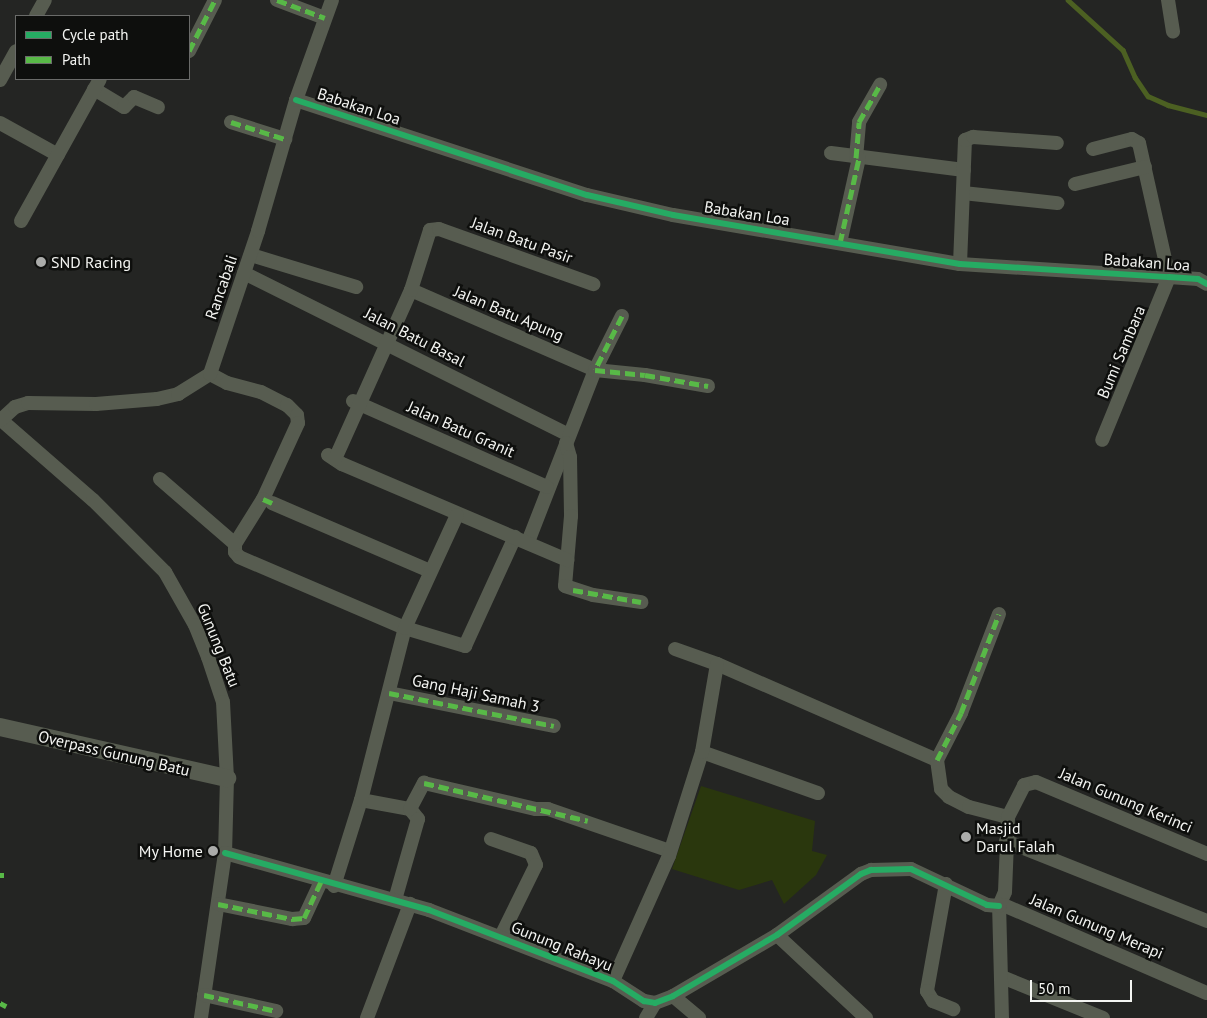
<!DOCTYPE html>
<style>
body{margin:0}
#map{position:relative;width:1207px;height:1018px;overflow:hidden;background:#242523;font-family:"PT Sans",sans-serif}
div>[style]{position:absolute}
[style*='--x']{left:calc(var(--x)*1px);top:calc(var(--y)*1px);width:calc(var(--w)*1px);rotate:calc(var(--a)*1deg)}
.green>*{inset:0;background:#2a370d}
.stream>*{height:4.5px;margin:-2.25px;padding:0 2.25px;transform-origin:2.25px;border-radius:2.25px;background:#4c6022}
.minor>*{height:14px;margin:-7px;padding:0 7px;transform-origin:7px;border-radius:7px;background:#575c50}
.tertiary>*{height:18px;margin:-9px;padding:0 9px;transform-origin:9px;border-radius:9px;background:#575c50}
.quiet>*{height:5px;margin-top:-2.5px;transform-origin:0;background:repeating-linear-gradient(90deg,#58b947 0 10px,transparent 0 15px)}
.cycleway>*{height:6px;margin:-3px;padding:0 3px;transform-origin:3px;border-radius:3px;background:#26ab63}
.dots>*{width:14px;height:14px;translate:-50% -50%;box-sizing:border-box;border:2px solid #0e0f0d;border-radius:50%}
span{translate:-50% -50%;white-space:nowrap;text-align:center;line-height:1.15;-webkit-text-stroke:5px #0e0f0d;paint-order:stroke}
.street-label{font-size:16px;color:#f4f5f2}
.poi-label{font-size:16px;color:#f4f5f2}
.left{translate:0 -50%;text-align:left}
.right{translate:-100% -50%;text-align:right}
.legend{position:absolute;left:15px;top:15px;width:175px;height:65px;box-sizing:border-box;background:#0e0f0d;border:1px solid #6a6b69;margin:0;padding:6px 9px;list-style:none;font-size:15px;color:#f4f5f2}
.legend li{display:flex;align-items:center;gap:10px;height:25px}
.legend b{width:25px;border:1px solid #6a6b69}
.scale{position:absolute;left:1030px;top:980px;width:102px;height:22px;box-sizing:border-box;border:2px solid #f4f5f2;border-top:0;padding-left:6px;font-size:15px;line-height:18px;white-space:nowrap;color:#f4f5f2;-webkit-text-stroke:4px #0e0f0d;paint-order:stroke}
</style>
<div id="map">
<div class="green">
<div style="clip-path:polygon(701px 786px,815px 821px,812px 851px,827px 855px,816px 875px,784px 904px,772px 880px,739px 890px,672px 869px)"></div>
</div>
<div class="stream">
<div style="--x:1068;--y:0;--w:74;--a:42.3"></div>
<div style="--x:1123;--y:50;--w:30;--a:66"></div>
<div style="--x:1135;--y:77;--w:23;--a:56"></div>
<div style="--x:1148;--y:96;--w:22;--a:24"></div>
<div style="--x:1168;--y:105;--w:40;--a:14.4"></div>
</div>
<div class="minor">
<div style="--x:277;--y:0;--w:51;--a:20.6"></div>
<div style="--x:1168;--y:0;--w:32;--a:81"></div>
<div style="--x:36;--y:16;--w:18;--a:-61"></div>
<div style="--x:189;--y:51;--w:57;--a:-63"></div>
<div style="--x:0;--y:80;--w:33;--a:-61"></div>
<div style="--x:94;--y:89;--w:35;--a:31"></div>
<div style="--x:124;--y:107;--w:14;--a:-45"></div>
<div style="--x:134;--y:97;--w:26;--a:23"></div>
<div style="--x:296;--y:100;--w:306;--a:18.1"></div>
<div style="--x:587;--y:195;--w:88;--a:13.1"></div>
<div style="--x:673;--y:215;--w:291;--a:9.7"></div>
<div style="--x:960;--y:264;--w:209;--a:3.6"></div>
<div style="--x:1169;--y:277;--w:29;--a:4"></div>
<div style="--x:1198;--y:279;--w:10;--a:29"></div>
<div style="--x:231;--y:122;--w:57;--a:17.5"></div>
<div style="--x:0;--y:123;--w:66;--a:28.9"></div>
<div style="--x:1093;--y:149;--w:40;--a:-14.4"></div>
<div style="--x:1132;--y:139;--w:8;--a:30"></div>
<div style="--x:1139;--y:143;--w:137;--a:77.4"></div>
<div style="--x:1169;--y:277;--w:176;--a:112.3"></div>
<div style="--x:831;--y:153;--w:134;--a:7.3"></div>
<div style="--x:856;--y:158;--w:36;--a:-85"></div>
<div style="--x:859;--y:122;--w:43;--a:-60.4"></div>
<div style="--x:1075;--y:184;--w:72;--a:-13.7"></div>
<div style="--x:963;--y:193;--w:95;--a:6.1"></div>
<div style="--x:21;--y:221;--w:162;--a:-60.9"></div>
<div style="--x:840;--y:243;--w:87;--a:-77.4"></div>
<div style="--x:251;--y:255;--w:110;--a:16.9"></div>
<div style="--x:960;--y:264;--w:124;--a:-87.7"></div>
<div style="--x:965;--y:140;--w:9;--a:-21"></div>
<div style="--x:973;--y:137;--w:84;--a:4.1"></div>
<div style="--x:244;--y:273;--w:363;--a:26.5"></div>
<div style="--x:411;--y:290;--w:201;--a:23.5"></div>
<div style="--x:595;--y:370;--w:185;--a:111.3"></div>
<div style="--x:622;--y:316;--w:60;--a:116.6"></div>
<div style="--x:595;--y:370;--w:50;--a:5.7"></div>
<div style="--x:645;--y:375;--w:64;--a:9.9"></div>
<div style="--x:210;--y:374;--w:19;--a:28"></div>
<div style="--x:227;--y:383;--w:35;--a:15"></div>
<div style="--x:261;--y:392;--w:29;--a:27"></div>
<div style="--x:287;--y:405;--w:14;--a:45"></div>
<div style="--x:297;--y:415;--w:8;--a:83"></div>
<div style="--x:298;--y:423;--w:84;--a:114.7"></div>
<div style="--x:263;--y:499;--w:53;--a:121.9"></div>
<div style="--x:235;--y:544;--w:8;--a:90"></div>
<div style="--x:235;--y:552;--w:6;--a:51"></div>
<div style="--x:239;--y:557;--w:181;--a:23.2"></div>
<div style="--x:405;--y:628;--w:63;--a:16.7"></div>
<div style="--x:465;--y:646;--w:120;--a:-65.4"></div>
<div style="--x:353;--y:401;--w:212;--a:23.9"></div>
<div style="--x:0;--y:419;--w:123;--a:41.1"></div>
<div style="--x:93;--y:500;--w:102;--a:45"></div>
<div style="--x:165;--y:572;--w:61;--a:60.5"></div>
<div style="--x:195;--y:625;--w:35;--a:68"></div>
<div style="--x:208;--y:657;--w:47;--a:71.6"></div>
<div style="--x:223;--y:702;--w:76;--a:87"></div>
<div style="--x:227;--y:778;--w:75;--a:91.5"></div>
<div style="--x:225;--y:853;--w:167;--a:98.3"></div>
<div style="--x:1;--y:420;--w:19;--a:-43"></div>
<div style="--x:15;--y:407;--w:14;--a:-17"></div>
<div style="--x:28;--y:403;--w:68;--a:0.8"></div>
<div style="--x:96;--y:404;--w:61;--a:-4.7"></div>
<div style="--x:157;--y:399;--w:22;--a:-13"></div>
<div style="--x:178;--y:394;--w:38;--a:-32"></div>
<div style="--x:210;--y:374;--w:151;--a:-71.4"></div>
<div style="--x:258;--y:231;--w:136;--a:-73.8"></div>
<div style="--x:296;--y:100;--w:106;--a:-70.2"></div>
<div style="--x:566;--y:443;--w:15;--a:74"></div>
<div style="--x:570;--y:457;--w:59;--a:89"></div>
<div style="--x:571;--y:516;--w:70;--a:94.9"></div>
<div style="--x:565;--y:586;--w:29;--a:18"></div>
<div style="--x:593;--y:595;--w:49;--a:8.3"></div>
<div style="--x:328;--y:455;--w:17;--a:33"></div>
<div style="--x:342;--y:464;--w:245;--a:23.1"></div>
<div style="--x:335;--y:459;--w:185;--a:-65.8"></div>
<div style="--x:411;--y:290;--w:63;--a:-72.4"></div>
<div style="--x:430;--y:230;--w:9;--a:-6"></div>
<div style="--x:439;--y:229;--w:164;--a:19.7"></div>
<div style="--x:160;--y:479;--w:99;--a:40.9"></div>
<div style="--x:272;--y:503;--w:172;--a:23.3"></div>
<div style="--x:675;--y:649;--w:45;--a:19.7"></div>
<div style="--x:717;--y:664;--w:240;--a:23.6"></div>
<div style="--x:389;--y:693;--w:168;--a:11.3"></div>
<div style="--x:702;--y:752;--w:123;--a:19.5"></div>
<div style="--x:937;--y:760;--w:53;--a:-62.9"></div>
<div style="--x:961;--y:713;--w:106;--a:-69"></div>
<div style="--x:937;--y:760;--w:29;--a:82"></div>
<div style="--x:941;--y:789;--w:11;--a:45"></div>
<div style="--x:949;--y:797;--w:22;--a:27"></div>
<div style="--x:969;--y:807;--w:40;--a:14.4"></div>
<div style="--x:361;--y:800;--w:50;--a:10.4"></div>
<div style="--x:410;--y:809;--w:13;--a:51"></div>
<div style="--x:418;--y:819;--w:84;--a:105.9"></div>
<div style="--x:410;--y:809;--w:30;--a:-62"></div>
<div style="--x:424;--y:783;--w:115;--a:13.1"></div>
<div style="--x:536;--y:809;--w:12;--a:0"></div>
<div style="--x:548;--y:809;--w:129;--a:19"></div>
<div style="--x:491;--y:839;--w:42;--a:19.3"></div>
<div style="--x:531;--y:853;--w:13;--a:67"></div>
<div style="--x:536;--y:865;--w:79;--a:116.2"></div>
<div style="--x:1006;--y:841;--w:216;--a:21.7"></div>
<div style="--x:225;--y:853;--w:212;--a:15.6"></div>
<div style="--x:429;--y:910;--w:197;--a:21.1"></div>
<div style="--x:613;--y:981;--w:37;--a:33"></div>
<div style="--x:644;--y:1001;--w:11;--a:10"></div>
<div style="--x:655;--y:1003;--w:19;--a:-21"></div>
<div style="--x:673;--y:996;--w:121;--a:-30.4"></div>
<div style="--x:777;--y:935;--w:104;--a:-36"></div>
<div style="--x:861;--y:874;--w:11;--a:-22"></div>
<div style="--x:871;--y:870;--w:40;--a:-1.4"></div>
<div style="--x:911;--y:869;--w:84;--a:25.3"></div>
<div style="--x:987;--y:905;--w:12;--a:5"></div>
<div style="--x:946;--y:884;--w:109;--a:100.1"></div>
<div style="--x:927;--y:991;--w:12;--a:59"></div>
<div style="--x:933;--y:1001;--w:22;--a:22"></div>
<div style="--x:334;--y:886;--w:90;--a:-72.6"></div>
<div style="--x:361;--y:800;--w:178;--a:-75.7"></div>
<div style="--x:405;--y:628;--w:124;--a:-65.3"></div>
<div style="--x:218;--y:904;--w:76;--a:11.5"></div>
<div style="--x:292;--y:919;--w:12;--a:-5"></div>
<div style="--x:304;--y:918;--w:40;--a:-65"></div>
<div style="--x:1001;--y:904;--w:224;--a:23.4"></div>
<div style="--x:777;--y:935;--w:122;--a:43"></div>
<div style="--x:1002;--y:977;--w:109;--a:22.1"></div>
<div style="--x:613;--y:981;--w:137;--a:-65.9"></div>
<div style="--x:669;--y:856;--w:109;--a:-72.4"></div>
<div style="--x:702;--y:752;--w:89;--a:-80.3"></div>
<div style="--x:204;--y:995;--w:74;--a:12.5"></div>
<div style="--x:673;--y:996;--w:34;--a:40"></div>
<div style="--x:367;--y:1018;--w:122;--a:-69.3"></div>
<div style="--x:646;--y:1018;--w:17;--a:-59"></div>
<div style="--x:1002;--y:1018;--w:112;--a:-91.5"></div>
<div style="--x:999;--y:906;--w:15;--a:-67"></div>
<div style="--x:1005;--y:892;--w:75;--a:-87.7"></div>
<div style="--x:1008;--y:817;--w:36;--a:-63"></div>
<div style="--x:1024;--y:785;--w:12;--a:-14"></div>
<div style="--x:1036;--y:782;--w:186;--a:22.8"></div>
</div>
<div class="tertiary">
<div style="--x:0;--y:727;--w:233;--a:12.7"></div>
</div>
<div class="quiet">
<div style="--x:277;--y:0;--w:51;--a:20.6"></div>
<div style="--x:189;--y:51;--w:57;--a:-63"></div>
<div style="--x:231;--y:122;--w:57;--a:17.5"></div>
<div style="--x:856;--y:158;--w:36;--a:-85"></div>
<div style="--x:859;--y:122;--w:43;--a:-60.4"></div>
<div style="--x:840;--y:243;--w:87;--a:-77.4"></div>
<div style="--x:622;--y:316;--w:60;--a:116.6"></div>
<div style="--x:595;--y:370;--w:50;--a:5.7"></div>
<div style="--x:645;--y:375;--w:64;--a:9.9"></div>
<div style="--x:263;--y:499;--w:10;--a:24"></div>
<div style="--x:573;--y:590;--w:69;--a:10"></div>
<div style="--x:389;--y:693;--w:168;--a:11.3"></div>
<div style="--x:937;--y:760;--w:53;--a:-62.9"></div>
<div style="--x:961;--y:713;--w:106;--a:-69"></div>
<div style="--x:424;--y:783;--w:168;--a:13"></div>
<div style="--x:0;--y:875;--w:4;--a:0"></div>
<div style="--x:218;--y:904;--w:76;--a:11.5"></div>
<div style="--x:292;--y:919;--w:12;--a:-5"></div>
<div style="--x:304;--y:918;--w:40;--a:-65"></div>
<div style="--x:204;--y:995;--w:74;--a:12.5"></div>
<div style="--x:0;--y:1003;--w:7;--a:27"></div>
</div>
<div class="cycleway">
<div style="--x:296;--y:100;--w:306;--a:18.1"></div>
<div style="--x:587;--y:195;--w:88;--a:13.1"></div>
<div style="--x:673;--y:215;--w:291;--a:9.7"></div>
<div style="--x:960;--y:264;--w:209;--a:3.6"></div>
<div style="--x:1169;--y:277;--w:29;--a:4"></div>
<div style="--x:1198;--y:279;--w:10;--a:29"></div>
<div style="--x:225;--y:853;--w:212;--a:15.6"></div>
<div style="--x:429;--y:910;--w:197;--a:21.1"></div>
<div style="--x:613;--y:981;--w:37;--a:33"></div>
<div style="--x:644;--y:1001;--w:11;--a:10"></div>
<div style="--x:655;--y:1003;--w:19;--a:-21"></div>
<div style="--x:673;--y:996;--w:121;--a:-30.4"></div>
<div style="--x:777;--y:935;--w:104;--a:-36"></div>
<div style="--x:861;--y:874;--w:11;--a:-22"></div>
<div style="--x:871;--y:870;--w:40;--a:-1.4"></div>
<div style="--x:911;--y:869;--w:84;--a:25.3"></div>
<div style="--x:987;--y:905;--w:12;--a:5"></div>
</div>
<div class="dots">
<div style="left:41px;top:262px;background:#abacaa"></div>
<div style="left:966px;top:837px;background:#abacaa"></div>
<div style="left:213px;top:851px;background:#abacaa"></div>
</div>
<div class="street-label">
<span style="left:359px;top:106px;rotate:18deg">Babakan Loa</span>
<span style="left:747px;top:213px;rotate:9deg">Babakan Loa</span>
<span style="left:522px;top:240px;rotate:20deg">Jalan Batu Pasir</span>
<span style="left:1147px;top:262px;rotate:4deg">Babakan Loa</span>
<span style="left:221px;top:287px;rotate:-71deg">Rancabali</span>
<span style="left:509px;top:313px;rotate:23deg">Jalan Batu Apung</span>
<span style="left:415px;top:337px;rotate:27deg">Jalan Batu Basal</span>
<span style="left:1121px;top:352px;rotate:-67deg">Bumi Sambara</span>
<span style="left:461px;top:429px;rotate:24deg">Jalan Batu Granit</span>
<span style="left:219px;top:645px;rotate:68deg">Gunung Batu</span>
<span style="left:476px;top:693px;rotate:12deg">Gang Haji Samah 3</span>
<span style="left:114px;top:753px;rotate:13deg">Overpass Gunung Batu</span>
<span style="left:1126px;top:800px;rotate:23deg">Jalan Gunung Kerinci</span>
<span style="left:1097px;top:926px;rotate:23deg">Jalan Gunung Merapi</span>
<span style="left:562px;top:946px;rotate:22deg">Gunung Rahayu</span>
</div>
<div class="poi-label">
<span class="left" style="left:51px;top:262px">SND Racing</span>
<span class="left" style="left:976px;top:837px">Masjid<br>Darul Falah</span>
<span class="right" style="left:203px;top:851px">My Home</span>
</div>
<ul class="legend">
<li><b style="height:6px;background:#26ab63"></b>Cycle path</li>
<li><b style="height:6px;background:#58b947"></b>Path</li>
</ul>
<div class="scale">50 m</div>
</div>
